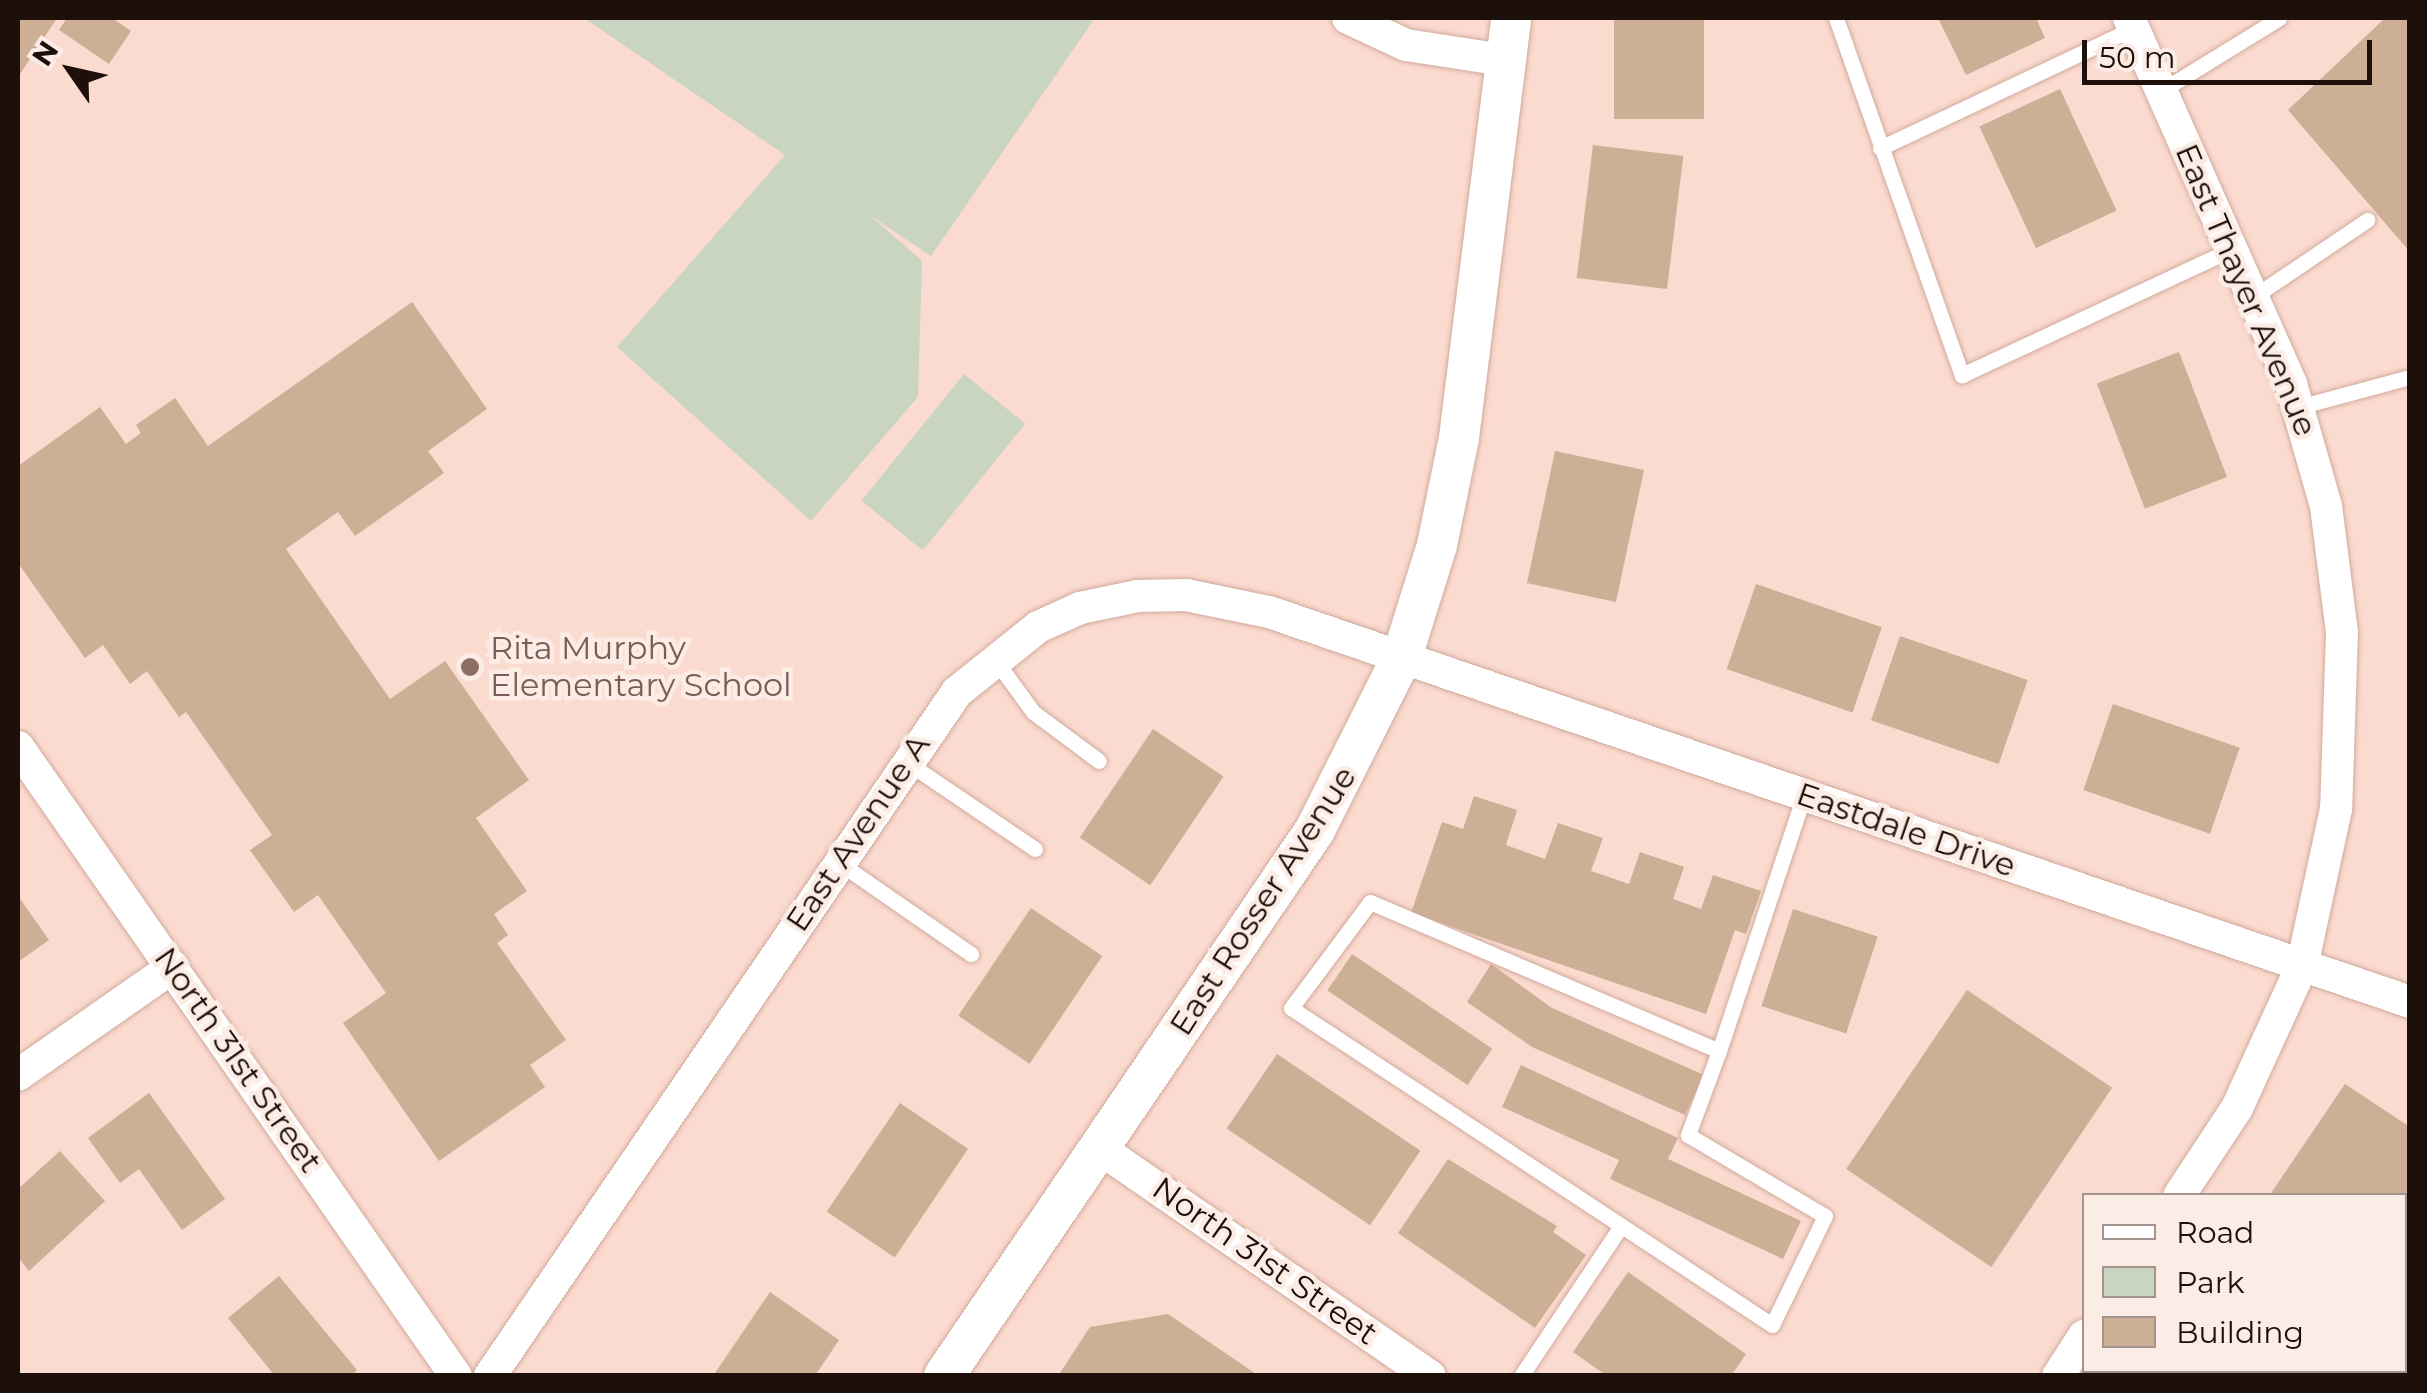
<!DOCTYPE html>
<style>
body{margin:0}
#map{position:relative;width:2427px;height:1393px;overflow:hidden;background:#fbdacf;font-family:Montserrat,sans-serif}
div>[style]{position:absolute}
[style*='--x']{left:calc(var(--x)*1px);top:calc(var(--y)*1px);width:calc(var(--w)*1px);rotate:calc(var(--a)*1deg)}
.green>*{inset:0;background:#cad5c1;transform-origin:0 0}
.building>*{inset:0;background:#ccaf95;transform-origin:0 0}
.roads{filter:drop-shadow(0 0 2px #d1aa9d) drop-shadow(0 0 2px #d1aa9d)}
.service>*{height:15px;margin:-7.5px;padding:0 7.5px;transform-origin:7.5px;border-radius:7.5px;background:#fff}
.minor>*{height:32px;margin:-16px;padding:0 16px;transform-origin:16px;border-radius:16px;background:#fff}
.tertiary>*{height:40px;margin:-20px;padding:0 20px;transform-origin:20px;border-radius:20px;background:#fff}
.dots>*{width:28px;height:28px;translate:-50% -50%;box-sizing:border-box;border:5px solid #fcece6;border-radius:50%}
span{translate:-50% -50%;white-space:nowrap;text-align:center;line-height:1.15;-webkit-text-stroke:9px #fcece6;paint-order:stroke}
.street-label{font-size:32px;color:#1d100b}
.education-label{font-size:32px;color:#785e54}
.left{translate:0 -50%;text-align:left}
.frame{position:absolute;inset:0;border:20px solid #1d100b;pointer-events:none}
.legend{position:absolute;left:2082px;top:1193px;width:325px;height:180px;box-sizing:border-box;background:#fcece6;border:2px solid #a3948e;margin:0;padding:12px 18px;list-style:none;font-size:30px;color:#1d100b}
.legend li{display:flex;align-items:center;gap:20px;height:50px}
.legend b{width:50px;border:2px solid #a3948e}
.north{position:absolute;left:20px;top:20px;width:100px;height:100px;-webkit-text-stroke:8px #fcece6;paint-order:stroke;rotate:304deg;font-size:28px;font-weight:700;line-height:40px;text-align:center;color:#1d100b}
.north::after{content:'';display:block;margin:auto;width:35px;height:45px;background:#1d100b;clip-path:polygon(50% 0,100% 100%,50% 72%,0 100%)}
.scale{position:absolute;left:2082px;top:40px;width:290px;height:45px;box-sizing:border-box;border:5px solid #1d100b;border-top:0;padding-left:12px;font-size:30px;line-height:35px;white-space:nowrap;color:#1d100b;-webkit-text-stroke:8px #fcece6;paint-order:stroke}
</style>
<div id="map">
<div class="green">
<div style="clip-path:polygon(584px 18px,1095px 18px,931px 256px,871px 216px,922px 261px,918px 397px,811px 521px,617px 347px,785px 155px)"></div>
<div style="left:964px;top:374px;width:79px;height:163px;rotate:39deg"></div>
</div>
<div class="building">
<div style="clip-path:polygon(18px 18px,57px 18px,18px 77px)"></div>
<div style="clip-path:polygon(67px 18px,112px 18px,131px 31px,109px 64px,59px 30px)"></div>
<div style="left:1614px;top:18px;width:90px;height:101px"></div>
<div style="clip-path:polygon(1938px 18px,2036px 18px,2045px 38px,1966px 75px)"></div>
<div style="clip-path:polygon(2385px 18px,2410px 18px,2410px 252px,2288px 110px)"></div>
<div style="left:2060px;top:89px;width:134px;height:89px;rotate:65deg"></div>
<div style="left:1593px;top:145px;width:91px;height:134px;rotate:7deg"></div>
<div style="clip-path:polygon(412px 302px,487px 409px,428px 451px,444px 473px,355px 536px,338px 512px,286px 549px,390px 699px,445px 661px,529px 780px,476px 818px,527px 891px,494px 914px,508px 935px,497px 943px,566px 1040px,530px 1065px,545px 1087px,439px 1161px,343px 1023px,386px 993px,318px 895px,294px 912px,250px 850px,272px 835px,186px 712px,179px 717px,147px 671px,130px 684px,103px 645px,85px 658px,18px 563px,18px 466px,100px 407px,126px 444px,141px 433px,136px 425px,175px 398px,208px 446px)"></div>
<div style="left:2179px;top:352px;width:134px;height:88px;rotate:69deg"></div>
<div style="left:1555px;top:451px;width:91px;height:135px;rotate:12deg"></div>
<div style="left:1756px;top:584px;width:133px;height:90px;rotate:19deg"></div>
<div style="left:1900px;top:636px;width:135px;height:89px;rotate:19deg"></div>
<div style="left:2113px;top:704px;width:134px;height:91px;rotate:19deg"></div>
<div style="left:1153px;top:729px;width:85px;height:131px;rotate:34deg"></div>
<div style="clip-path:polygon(1474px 796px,1517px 810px,1506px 845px,1545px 859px,1558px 823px,1603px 838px,1591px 871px,1629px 884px,1640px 852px,1684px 867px,1673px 899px,1701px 909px,1713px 875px,1761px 891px,1746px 934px,1735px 930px,1706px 1014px,1411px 913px,1442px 822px,1463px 829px)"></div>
<div style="clip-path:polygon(18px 896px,49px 940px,18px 962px)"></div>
<div style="left:1031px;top:908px;width:86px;height:130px;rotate:34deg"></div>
<div style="left:1793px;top:909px;width:89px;height:102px;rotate:18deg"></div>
<div style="left:1352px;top:954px;width:169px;height:44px;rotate:34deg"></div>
<div style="clip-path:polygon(1491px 964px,1552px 1008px,1704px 1075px,1685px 1115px,1532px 1047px,1467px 1002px)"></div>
<div style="left:1967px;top:990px;width:175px;height:216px;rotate:34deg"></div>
<div style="left:1277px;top:1054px;width:173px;height:90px;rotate:34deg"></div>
<div style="clip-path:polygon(1521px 1065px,1678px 1138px,1668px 1159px,1801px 1221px,1783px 1259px,1610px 1179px,1619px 1160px,1502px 1107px)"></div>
<div style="clip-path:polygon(2345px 1084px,2410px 1127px,2404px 1252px,2404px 1196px,2269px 1196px)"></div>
<div style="clip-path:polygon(149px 1093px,225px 1199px,182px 1230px,139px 1169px,120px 1183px,88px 1138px)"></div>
<div style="left:900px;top:1103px;width:82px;height:131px;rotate:34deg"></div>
<div style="clip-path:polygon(60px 1151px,105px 1201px,29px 1271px,18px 1257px,18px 1189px)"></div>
<div style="clip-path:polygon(1448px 1159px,1557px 1226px,1553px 1232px,1586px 1255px,1535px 1328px,1398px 1233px)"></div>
<div style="clip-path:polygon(1628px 1272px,1746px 1354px,1731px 1376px,1607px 1376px,1573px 1352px)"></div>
<div style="clip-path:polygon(279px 1276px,357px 1370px,351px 1376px,275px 1376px,228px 1318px)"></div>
<div style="clip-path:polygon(770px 1292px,839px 1340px,815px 1376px,713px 1376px)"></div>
<div style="clip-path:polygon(1168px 1314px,1259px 1376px,1058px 1376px,1090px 1327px)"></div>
<div style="left:2191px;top:1370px;width:207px;height:7px"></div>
</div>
<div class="roads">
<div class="service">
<div style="--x:1836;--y:18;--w:379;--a:70.6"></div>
<div style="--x:1962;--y:375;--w:298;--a:-25"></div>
<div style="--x:2161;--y:91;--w:139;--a:-31.7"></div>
<div style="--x:1880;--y:148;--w:281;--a:-25.3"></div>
<div style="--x:2253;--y:297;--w:138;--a:-34"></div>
<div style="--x:2298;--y:407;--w:116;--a:-15"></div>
<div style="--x:996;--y:661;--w:63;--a:54"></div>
<div style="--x:1033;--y:712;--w:82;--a:36.6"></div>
<div style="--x:905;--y:761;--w:157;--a:34.1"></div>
<div style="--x:838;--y:862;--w:162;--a:34.7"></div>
<div style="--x:1719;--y:1051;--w:90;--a:110.3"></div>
<div style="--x:1688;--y:1135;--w:159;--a:30.6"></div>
<div style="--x:1825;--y:1216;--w:121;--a:115.9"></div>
<div style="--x:1772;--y:1325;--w:576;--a:-146.61"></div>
<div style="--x:1291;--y:1008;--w:132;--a:-53.3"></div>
<div style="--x:1370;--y:902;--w:379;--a:23.1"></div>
<div style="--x:1719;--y:1051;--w:270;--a:-71.6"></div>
<div style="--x:1521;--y:1376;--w:180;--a:-56.3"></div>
</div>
<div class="minor">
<div style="--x:1348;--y:18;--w:64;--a:25"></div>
<div style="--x:1406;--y:45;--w:99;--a:8.7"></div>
<div style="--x:2129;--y:18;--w:400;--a:66.1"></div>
<div style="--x:2291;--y:384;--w:127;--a:74"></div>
<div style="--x:2326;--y:506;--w:127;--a:82.8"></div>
<div style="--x:2342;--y:632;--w:177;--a:91.9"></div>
<div style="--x:2336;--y:809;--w:161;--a:102.2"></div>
<div style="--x:2302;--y:966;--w:156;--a:114.6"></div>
<div style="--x:2237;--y:1108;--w:105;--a:123.4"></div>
<div style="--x:18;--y:747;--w:766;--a:55.15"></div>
<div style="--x:18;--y:1075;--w:189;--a:-34.9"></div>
<div style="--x:1099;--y:1148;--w:402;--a:34.6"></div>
<div style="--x:490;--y:1376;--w:828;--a:-55.68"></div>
<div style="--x:957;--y:692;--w:104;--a:-38.7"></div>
<div style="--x:1038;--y:627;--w:46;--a:-24.3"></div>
<div style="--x:1080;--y:608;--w:59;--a:-11.7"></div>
<div style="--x:1138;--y:596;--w:48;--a:-1.2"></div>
<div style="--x:1186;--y:595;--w:85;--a:11.6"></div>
<div style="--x:1269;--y:612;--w:1206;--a:18.87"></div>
<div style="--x:2058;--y:1376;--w:48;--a:-57"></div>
</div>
<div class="tertiary">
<div style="--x:944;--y:1376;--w:660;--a:-55.8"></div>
<div style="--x:1315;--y:830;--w:194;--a:-63.3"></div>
<div style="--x:1402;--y:657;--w:117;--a:-72.6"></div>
<div style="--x:1437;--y:545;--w:109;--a:-78.4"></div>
<div style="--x:1459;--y:438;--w:423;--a:-82.9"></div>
</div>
</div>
<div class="dots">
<div style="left:470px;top:667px;background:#8d6e63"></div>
</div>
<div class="street-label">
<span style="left:2246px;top:290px;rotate:67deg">East Thayer Avenue</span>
<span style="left:1906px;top:830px;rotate:19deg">Eastdale Drive</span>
<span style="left:858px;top:833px;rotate:-56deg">East Avenue A</span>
<span style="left:1263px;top:901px;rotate:-57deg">East Rosser Avenue</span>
<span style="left:238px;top:1060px;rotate:55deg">North 31st Street</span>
<span style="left:1265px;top:1261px;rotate:35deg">North 31st Street</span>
</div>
<div class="education-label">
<span class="left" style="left:490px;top:667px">Rita Murphy<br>Elementary School</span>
</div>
<div class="frame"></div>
<ul class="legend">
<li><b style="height:12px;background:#fff"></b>Road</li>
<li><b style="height:28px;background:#cad5c1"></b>Park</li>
<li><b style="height:28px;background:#ccaf95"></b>Building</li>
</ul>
<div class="north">N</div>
<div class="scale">50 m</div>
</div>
